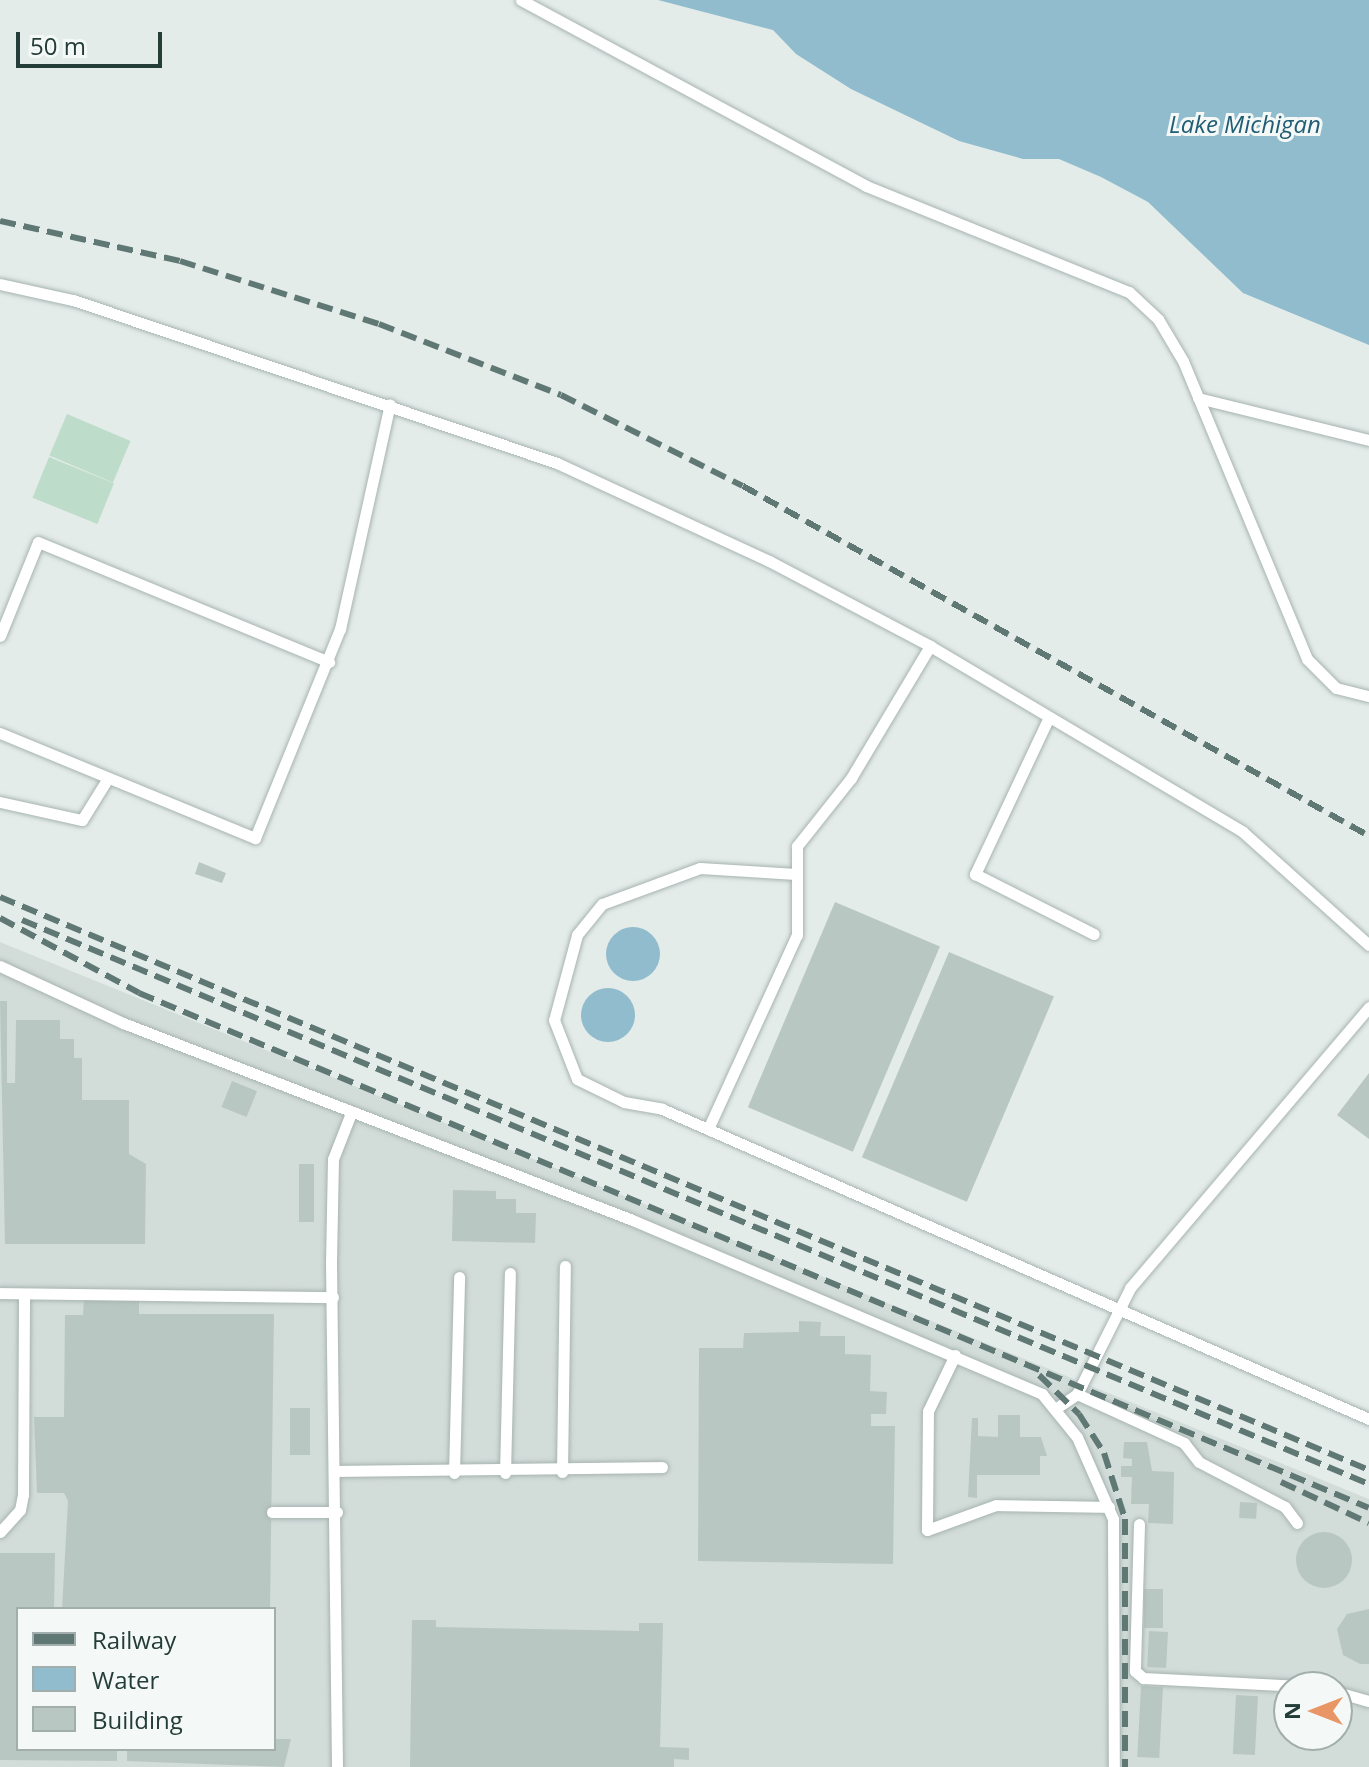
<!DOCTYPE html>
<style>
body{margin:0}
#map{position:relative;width:1369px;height:1767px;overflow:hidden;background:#e4ecea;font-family:"Open Sans",sans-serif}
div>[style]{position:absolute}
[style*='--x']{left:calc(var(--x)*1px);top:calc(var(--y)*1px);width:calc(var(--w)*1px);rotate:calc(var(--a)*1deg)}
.built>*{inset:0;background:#d2dcd9}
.green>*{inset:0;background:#bedcca;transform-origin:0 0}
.water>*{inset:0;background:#90bccd}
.round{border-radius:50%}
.building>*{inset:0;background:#b9c7c3;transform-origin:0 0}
.roads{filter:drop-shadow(0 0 2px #a7b4b1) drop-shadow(0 0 2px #a7b4b1)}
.service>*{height:11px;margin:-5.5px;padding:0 5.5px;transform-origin:5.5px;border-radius:5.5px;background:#fff}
.rail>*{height:6px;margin-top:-3px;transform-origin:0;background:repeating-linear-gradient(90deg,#5f7874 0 16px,transparent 0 24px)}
span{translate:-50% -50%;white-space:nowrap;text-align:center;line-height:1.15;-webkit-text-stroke:6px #f4f9f7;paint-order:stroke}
.water-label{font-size:24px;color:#225d75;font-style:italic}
.legend{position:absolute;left:16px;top:1607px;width:260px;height:144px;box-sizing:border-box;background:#f4f9f7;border:2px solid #a1aeab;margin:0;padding:10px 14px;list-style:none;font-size:24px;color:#243d39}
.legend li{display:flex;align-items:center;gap:16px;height:40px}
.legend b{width:40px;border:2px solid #a1aeab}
.north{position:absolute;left:1273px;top:1671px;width:80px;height:80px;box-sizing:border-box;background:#f4f9f7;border:2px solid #a1aeab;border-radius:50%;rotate:270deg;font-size:22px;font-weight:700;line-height:32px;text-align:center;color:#243d39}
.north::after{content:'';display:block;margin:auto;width:28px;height:36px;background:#e99666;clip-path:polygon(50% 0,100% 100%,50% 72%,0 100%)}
.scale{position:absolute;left:16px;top:32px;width:146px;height:36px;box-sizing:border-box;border:4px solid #243d39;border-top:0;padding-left:10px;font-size:24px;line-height:28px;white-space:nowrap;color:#243d39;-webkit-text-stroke:6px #f4f9f7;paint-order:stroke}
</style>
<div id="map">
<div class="built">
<div style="clip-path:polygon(evenodd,0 942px,1369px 1499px,1369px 1767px,0 1767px,0 942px,18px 1609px,274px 1609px,274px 1749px,18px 1749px,18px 1609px,0 942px,1289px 1687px,1337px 1687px,1337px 1735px,1289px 1735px,1289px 1687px)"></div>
</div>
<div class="green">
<div style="left:67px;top:414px;width:69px;height:45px;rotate:23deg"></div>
<div style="left:49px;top:457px;width:70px;height:44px;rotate:22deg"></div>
</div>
<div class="water">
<div style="clip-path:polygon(658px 0,1369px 0,1369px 345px,1243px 293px,1148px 202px,1101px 177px,1059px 159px,1023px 159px,959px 141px,851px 89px,796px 54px,773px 30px)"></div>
<div class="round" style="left:606px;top:927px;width:54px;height:54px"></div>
<div class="round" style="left:581px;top:988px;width:54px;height:54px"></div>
</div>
<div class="building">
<div style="clip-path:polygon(199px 862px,226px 873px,222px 883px,195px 874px)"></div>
<div style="left:835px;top:902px;width:114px;height:223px;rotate:23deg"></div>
<div style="left:949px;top:952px;width:114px;height:223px;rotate:23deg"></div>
<div style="clip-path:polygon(0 1001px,7px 1001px,7px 1083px,15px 1083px,16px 1020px,60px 1020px,60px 1039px,74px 1039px,74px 1058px,82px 1058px,82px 1100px,129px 1100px,129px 1154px,146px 1164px,145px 1244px,5px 1244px)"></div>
<div style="clip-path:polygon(1369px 1073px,1369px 1139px,1337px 1115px)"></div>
<div style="left:232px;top:1081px;width:27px;height:28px;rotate:22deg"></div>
<div style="left:299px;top:1164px;width:15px;height:58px"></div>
<div style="clip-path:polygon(453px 1190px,496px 1191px,496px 1199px,516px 1199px,516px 1213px,536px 1213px,535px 1243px,452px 1241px)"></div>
<div style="clip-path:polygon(84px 1298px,139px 1298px,139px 1314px,274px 1314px,270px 1609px,62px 1609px,68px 1501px,64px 1493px,37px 1493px,34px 1417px,64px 1417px,65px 1315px,83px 1315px)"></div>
<div style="clip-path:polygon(799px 1321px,821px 1322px,820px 1336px,845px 1336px,845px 1354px,871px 1355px,870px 1391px,887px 1392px,886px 1414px,871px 1414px,871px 1426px,895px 1426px,893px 1564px,698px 1561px,699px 1348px,743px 1348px,744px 1333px,799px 1332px)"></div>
<div style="left:290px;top:1408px;width:20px;height:47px"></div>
<div style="clip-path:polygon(998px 1415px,1020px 1415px,1020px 1437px,1041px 1437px,1047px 1456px,1040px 1456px,1040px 1475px,977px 1475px,977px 1498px,968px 1497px,972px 1418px,978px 1418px,978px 1436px,998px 1437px)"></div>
<div style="clip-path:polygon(1124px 1442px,1147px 1442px,1152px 1471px,1174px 1472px,1173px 1524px,1148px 1523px,1149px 1504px,1131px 1504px,1132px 1477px,1121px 1477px,1121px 1466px,1132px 1466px,1132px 1459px,1123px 1458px)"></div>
<div style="left:1240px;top:1502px;width:17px;height:16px;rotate:3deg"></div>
<div class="round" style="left:1296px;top:1532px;width:56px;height:56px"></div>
<div style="clip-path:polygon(0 1553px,55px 1553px,54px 1609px,18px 1609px,18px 1749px,117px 1749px,117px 1761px,0 1760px)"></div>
<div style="left:1144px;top:1589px;width:19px;height:39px"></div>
<div style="clip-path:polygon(1369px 1609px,1369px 1664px,1360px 1664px,1343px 1655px,1337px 1629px,1347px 1614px)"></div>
<div style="clip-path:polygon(412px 1620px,436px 1620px,436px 1627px,639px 1631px,639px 1623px,663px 1623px,660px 1747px,689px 1748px,689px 1760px,674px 1759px,674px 1767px,410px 1767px)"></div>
<div style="left:1149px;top:1631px;width:19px;height:36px;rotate:3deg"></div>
<div style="left:1141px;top:1686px;width:22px;height:71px;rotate:3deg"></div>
<div style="left:1236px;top:1695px;width:22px;height:59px;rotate:3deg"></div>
<div style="clip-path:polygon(274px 1739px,291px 1739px,284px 1767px,127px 1761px,127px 1749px,274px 1749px)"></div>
</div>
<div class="roads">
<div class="service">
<div style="--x:521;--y:0;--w:392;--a:28.3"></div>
<div style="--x:866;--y:186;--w:284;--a:22"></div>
<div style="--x:1129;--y:292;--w:40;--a:43"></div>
<div style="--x:1158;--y:319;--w:49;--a:59.2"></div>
<div style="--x:1183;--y:361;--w:323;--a:67.4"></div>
<div style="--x:1307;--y:659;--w:41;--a:45"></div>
<div style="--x:1336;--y:688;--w:34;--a:14"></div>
<div style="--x:0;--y:284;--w:75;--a:12.4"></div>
<div style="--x:73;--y:300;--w:511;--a:18.61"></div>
<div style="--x:557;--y:463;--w:234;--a:24.8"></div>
<div style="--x:769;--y:561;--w:182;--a:27.8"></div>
<div style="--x:930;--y:646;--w:364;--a:30.7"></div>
<div style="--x:1243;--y:832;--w:169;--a:41.9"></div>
<div style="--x:1198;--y:398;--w:176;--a:13.8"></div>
<div style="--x:0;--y:636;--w:101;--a:-68"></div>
<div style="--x:38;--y:542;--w:315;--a:22.4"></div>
<div style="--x:1049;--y:717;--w:174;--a:115.2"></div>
<div style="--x:975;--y:874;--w:133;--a:26.8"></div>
<div style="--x:0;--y:733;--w:276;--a:22.4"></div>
<div style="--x:255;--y:838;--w:226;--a:-67.9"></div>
<div style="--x:340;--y:629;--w:230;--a:-77.5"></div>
<div style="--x:0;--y:802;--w:84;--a:12.4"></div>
<div style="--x:82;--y:820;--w:49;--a:-58.2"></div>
<div style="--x:796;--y:874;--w:96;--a:-176.4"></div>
<div style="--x:700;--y:868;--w:104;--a:159.8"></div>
<div style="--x:602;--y:904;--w:40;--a:129"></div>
<div style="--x:577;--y:935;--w:88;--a:105.1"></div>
<div style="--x:554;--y:1020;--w:63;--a:68.7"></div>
<div style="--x:577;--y:1079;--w:52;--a:26.1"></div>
<div style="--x:624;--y:1102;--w:39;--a:10"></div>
<div style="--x:662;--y:1109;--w:772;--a:23.68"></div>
<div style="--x:0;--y:966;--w:136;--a:24.9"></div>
<div style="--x:123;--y:1023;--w:544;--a:21.14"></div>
<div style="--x:630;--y:1219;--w:448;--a:23"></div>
<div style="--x:1042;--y:1394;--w:55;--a:50.9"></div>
<div style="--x:1077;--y:1437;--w:90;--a:66.3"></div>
<div style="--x:1113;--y:1519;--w:248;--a:89.8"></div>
<div style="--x:708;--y:1129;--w:213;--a:-65.4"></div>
<div style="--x:797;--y:935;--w:89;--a:-90"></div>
<div style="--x:797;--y:846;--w:87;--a:-51.5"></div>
<div style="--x:851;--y:778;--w:154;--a:-59.1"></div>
<div style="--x:0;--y:1293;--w:333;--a:0.7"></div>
<div style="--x:955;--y:1355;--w:62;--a:115.7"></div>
<div style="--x:928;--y:1411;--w:119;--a:90.5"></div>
<div style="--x:927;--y:1530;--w:73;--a:-19.9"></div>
<div style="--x:996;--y:1505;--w:113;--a:1"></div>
<div style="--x:1077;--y:1394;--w:119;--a:-63.4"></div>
<div style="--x:1130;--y:1288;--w:369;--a:-49.6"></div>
<div style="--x:1055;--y:1409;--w:27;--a:-34"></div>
<div style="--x:1077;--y:1394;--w:118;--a:24.6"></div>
<div style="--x:1184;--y:1443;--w:24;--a:52"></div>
<div style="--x:1199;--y:1462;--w:97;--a:27.6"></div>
<div style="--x:1285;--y:1507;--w:20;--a:53"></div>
<div style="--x:337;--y:1471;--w:325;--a:-0.7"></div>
<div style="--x:562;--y:1472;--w:206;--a:-89.2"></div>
<div style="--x:454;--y:1473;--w:196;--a:-88.5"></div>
<div style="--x:505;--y:1473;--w:200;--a:-88.6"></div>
<div style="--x:272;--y:1512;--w:65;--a:0"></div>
<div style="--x:1139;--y:1524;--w:147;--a:91.6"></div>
<div style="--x:1135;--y:1671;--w:11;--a:41"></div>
<div style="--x:1143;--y:1678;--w:178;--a:2.9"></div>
<div style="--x:0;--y:1532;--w:30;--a:-48"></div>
<div style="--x:20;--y:1510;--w:16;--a:-79"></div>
<div style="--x:23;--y:1494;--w:200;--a:-89.7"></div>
<div style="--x:1337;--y:1692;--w:33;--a:16"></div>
<div style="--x:337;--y:1767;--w:504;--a:-90.68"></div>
<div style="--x:331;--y:1263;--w:104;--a:-88.9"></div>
<div style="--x:333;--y:1159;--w:49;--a:-68.6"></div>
</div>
</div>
<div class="rail">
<div style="--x:0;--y:221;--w:184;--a:12.5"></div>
<div style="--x:180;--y:261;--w:209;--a:17.6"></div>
<div style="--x:379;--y:324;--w:195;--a:21.3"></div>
<div style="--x:561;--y:395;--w:203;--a:26.6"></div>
<div style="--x:743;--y:486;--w:717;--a:29.21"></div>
<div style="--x:0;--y:897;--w:1484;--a:22.71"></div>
<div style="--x:0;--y:918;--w:158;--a:28.3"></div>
<div style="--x:139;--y:993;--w:1333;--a:22.72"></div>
<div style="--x:22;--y:920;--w:1460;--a:22.72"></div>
<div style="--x:1039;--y:1375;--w:56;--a:44.3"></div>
<div style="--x:1079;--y:1414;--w:46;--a:57.3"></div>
<div style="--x:1104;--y:1453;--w:69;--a:72.3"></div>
<div style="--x:1125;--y:1519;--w:248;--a:90"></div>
<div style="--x:1281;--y:1482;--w:97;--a:25"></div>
</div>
<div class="water-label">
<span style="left:1245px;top:124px">Lake Michigan</span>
</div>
<ul class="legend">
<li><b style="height:10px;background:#5f7874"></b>Railway</li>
<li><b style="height:22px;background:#90bccd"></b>Water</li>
<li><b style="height:22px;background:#b9c7c3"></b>Building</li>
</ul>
<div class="north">N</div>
<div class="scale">50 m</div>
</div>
